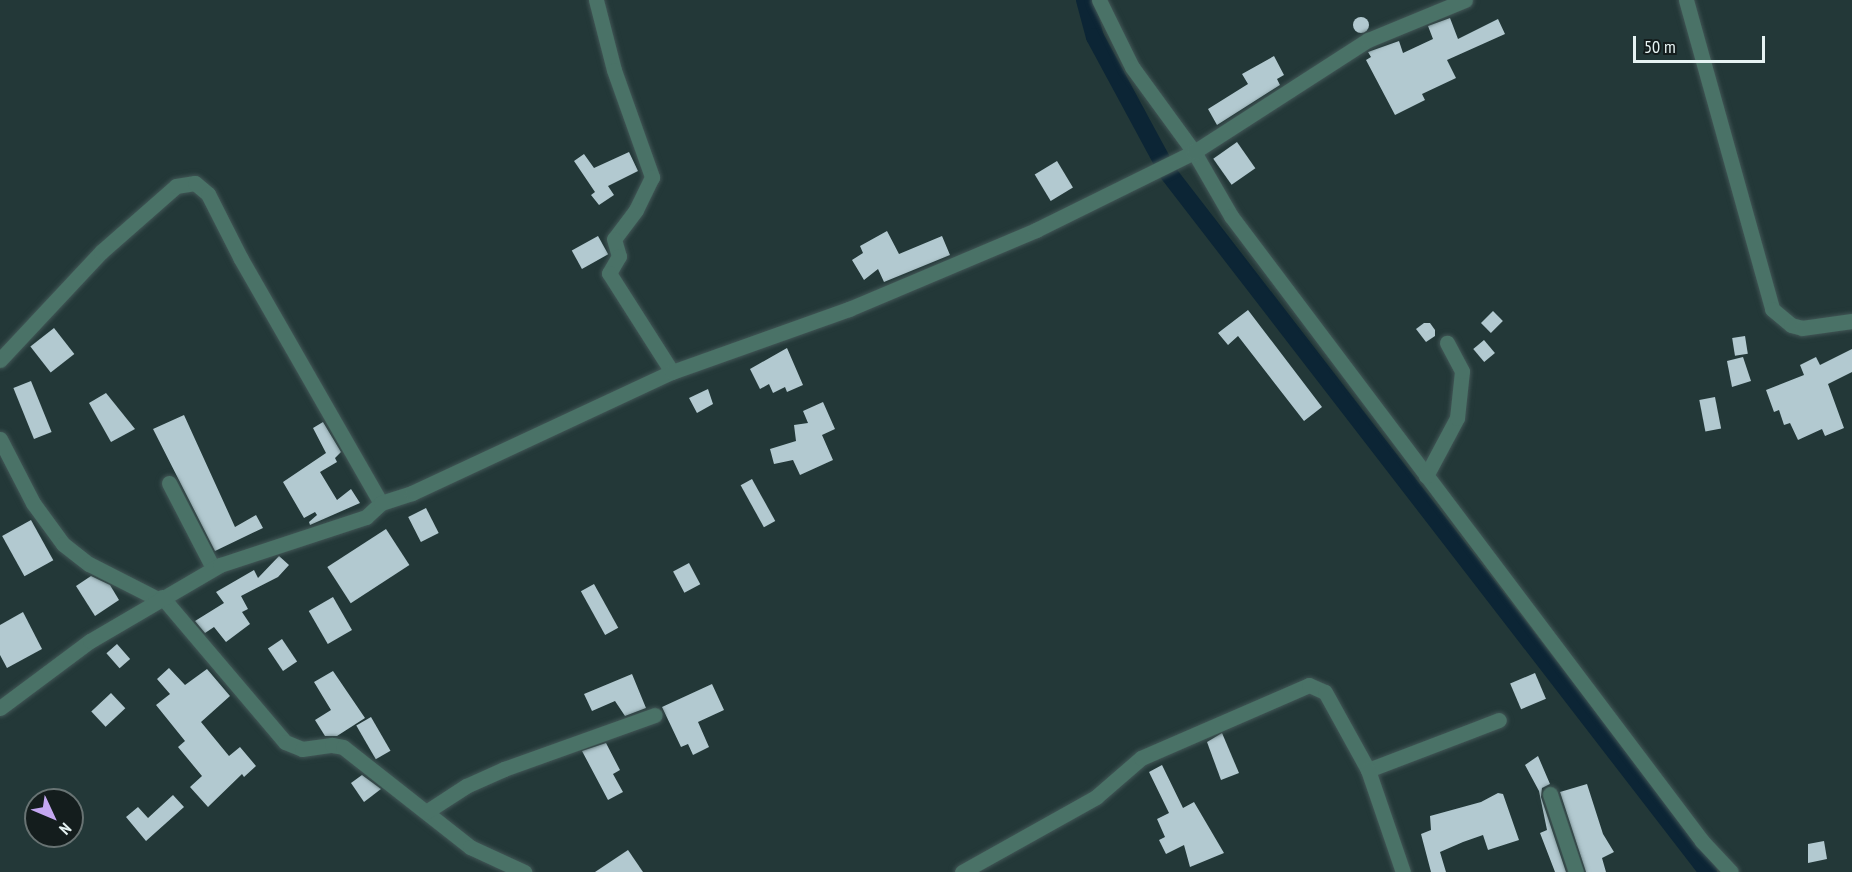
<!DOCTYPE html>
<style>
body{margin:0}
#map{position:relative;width:1852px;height:872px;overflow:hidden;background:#233838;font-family:"PT Sans Narrow",sans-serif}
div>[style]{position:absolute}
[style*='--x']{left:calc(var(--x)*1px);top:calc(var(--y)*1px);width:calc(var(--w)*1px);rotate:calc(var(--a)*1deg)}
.canal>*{height:18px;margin:-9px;padding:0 9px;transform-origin:9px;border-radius:9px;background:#0c2535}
.building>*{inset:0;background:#b2c9d0;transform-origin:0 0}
.round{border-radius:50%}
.roads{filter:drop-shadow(0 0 2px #425656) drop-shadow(0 0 2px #425656)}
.street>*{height:15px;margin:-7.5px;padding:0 7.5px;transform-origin:7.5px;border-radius:7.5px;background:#4a7267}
span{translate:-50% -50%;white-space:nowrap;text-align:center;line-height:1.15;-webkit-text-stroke:6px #141d1d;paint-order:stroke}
.north{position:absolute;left:24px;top:788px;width:60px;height:60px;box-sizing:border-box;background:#141d1d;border:2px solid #687373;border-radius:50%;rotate:134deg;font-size:16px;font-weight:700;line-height:24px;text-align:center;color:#e6f3f3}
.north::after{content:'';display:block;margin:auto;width:21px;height:27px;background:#c4a7f1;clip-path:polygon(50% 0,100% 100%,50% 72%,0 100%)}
.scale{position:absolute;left:1633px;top:36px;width:132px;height:27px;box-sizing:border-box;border:3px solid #e6f3f3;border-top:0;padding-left:8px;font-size:18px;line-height:21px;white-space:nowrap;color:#e6f3f3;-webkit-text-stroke:4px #141d1d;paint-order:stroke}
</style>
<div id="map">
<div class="canal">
<div style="--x:1085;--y:0;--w:38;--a:75"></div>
<div style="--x:1095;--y:37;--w:156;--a:61.6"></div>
<div style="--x:1169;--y:174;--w:882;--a:52.32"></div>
</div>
<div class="building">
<div class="round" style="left:1353px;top:17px;width:16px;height:16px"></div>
<div style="clip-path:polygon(1450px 18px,1458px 39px,1498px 19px,1505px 34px,1447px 60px,1456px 78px,1422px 94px,1425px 100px,1395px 115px,1366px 60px,1371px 57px,1368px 52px,1399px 41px,1403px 53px,1433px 39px,1428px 26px)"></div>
<div style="clip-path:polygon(1274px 56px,1284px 75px,1277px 79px,1280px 85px,1217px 125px,1208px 109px,1248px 84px,1242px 74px)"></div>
<div style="left:1237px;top:142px;width:32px;height:29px;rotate:55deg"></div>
<div style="clip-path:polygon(629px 152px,638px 171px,608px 186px,614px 195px,599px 205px,591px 195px,595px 192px,574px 161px,584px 154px,594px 168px)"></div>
<div style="left:1057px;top:161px;width:31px;height:26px;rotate:59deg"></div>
<div style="clip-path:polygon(887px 231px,899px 254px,942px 236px,950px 255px,884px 282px,878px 269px,864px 280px,852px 260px,863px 253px,860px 246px)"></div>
<div style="left:598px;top:236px;width:21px;height:30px;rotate:61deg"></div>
<div style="clip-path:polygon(1248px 310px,1322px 407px,1304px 421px,1238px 336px,1228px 345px,1218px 333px)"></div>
<div style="left:1493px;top:311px;width:14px;height:17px;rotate:45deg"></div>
<div style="clip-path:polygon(1424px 323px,1430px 323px,1435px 330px,1435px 336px,1426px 342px,1416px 329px)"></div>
<div style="left:54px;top:328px;width:33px;height:30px;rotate:52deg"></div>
<div style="left:1745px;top:336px;width:18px;height:13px;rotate:81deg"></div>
<div style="left:1484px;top:340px;width:17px;height:14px;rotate:50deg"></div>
<div style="clip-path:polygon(787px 348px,803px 385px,787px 392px,785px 387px,773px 393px,769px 384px,760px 389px,750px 369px)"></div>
<div style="clip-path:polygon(1852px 349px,1852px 372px,1828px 384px,1844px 428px,1825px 436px,1822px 429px,1798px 440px,1790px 423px,1784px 425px,1779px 410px,1774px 412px,1766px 390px,1804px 375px,1800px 365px,1816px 357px,1820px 365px)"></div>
<div style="clip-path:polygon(1743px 357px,1751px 381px,1732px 387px,1727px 361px)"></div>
<div style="left:31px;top:381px;width:55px;height:19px;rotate:68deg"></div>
<div style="clip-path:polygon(708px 389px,713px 404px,697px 413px,689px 398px)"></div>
<div style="clip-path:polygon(106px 393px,135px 429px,111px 442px,89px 403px)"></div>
<div style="left:1715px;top:397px;width:32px;height:16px;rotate:79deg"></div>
<div style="clip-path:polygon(823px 402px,835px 429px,822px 435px,833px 460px,800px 475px,793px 460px,774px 464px,770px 449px,796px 441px,794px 425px,808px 423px,803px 411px)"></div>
<div style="clip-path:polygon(184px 415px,235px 527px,256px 515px,263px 528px,215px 551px,153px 429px)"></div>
<div style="clip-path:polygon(323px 422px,341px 452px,335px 458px,337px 462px,320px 472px,337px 500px,351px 489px,360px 503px,310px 525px,309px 522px,317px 515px,315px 512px,304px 518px,283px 482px,326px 453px,313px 428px)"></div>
<div style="left:752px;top:479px;width:48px;height:13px;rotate:61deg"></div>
<div style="left:426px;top:508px;width:28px;height:20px;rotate:63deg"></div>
<div style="left:31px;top:520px;width:46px;height:33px;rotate:61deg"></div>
<div style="left:386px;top:529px;width:43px;height:70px;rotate:57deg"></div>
<div style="clip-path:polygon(279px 556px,289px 565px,278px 577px,241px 596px,248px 609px,242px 612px,250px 624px,226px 642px,214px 627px,205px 633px,195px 621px,224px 603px,216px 592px,254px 570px,258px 578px)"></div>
<div style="left:689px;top:563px;width:24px;height:18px;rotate:62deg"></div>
<div style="clip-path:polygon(91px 576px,110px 585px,119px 600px,95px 616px,76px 586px)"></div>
<div style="left:594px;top:584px;width:50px;height:15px;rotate:61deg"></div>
<div style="left:333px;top:597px;width:38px;height:28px;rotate:60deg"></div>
<div style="clip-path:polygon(23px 612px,42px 649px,7px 668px,0 655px,0 625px)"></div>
<div style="left:282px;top:639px;width:27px;height:17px;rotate:56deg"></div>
<div style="left:117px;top:644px;width:20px;height:14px;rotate:49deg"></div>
<div style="clip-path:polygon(169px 668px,185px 685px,207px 669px,230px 696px,201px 722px,229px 756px,240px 747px,256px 766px,244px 777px,242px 774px,208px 807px,190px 787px,202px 776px,178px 747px,185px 741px,156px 705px,170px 694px,157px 679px)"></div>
<div style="clip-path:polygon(333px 671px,365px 718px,337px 736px,325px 736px,315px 720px,331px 710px,314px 682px)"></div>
<div style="left:1535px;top:673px;width:28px;height:27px;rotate:67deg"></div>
<div style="clip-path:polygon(632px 674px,646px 708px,625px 716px,615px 701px,592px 711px,584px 694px)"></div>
<div style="clip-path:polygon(712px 684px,724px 710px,698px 722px,709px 747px,693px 755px,688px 744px,681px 747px,662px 707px)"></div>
<div style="left:111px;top:693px;width:21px;height:27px;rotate:47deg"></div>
<div style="left:371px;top:717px;width:39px;height:17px;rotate:60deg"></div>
<div style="clip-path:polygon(1222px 733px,1239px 773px,1221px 780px,1207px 742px)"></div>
<div style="clip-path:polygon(606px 743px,620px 770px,613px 774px,623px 792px,608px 800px,582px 751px)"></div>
<div style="clip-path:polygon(1538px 756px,1550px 784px,1542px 788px,1541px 797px,1566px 872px,1555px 872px,1540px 833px,1547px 830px,1539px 791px,1525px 765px)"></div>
<div style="clip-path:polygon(1162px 765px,1183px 808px,1194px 802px,1224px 853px,1190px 867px,1184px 845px,1166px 854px,1159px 840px,1165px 837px,1157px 819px,1169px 813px,1149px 772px)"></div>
<div style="clip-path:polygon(362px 775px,381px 789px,364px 802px,351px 783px)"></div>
<div style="clip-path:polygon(1587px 784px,1603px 834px,1614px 852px,1602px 858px,1606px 872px,1586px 872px,1560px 792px)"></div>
<div style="clip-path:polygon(1498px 793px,1503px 794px,1519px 840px,1488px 850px,1483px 835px,1463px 842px,1440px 852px,1446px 872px,1431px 872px,1421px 834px,1431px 830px,1430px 816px,1481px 802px)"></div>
<div style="clip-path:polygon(173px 795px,184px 807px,146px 841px,126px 817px,138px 807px,148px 818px)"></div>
<div style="clip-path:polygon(1824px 841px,1827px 859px,1808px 863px,1808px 844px)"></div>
<div style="clip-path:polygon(628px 850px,643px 872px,595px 872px)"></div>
</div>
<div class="roads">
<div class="street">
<div style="--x:596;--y:0;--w:72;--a:75.6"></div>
<div style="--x:614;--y:70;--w:114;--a:70.4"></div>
<div style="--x:652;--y:177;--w:37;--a:116"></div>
<div style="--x:636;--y:210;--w:36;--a:127"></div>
<div style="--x:614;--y:239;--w:18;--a:74"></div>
<div style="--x:619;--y:256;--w:20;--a:120"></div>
<div style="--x:609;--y:273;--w:117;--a:57.5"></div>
<div style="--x:1099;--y:0;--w:75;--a:63.8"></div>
<div style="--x:1132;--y:67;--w:105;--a:53.9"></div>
<div style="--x:1194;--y:152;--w:74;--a:60"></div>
<div style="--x:1231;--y:216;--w:783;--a:53"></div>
<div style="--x:1702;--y:841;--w:42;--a:46.9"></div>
<div style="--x:1686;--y:0;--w:321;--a:74.4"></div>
<div style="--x:1772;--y:309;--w:25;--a:40"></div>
<div style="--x:1791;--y:325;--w:11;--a:15"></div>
<div style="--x:1802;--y:328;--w:50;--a:-8"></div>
<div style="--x:0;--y:360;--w:148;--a:-46.9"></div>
<div style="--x:101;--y:252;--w:100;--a:-41.3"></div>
<div style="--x:176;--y:186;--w:19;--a:-9"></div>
<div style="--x:195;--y:183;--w:17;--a:40"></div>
<div style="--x:208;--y:194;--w:73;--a:63.1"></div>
<div style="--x:241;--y:259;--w:281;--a:60.2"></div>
<div style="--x:0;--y:439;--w:72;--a:62.7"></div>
<div style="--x:33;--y:503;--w:51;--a:53.8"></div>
<div style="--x:63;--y:544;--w:33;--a:38"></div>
<div style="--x:89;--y:564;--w:77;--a:26.9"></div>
<div style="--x:1426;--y:476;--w:66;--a:-61.9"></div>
<div style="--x:1457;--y:418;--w:47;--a:-83.9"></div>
<div style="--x:1462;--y:371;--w:32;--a:-118"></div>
<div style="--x:169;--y:483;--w:96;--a:62.6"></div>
<div style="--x:162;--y:597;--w:190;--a:49.7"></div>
<div style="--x:285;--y:742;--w:18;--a:22"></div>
<div style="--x:302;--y:749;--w:30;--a:-8"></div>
<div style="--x:332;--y:745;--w:11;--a:10"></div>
<div style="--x:343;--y:747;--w:162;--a:38.2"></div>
<div style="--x:470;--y:847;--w:60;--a:24.8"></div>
<div style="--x:0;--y:708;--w:112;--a:-36.7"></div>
<div style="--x:90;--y:641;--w:151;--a:-30.3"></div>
<div style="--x:220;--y:565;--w:154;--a:-18.2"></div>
<div style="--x:366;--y:517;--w:21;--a:-43"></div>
<div style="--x:381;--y:503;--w:33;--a:-18"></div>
<div style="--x:412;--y:493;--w:287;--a:-25"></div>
<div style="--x:672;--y:372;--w:188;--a:-19.6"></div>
<div style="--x:849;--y:309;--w:203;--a:-22.9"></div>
<div style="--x:1036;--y:230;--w:176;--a:-26.3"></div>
<div style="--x:1194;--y:152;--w:207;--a:-32.8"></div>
<div style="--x:1368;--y:40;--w:105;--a:-22.4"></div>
<div style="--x:1368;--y:770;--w:140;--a:-20.9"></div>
<div style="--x:1550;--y:794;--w:82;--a:71.6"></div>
<div style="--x:426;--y:812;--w:48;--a:-33"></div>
<div style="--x:466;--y:786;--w:42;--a:-24.1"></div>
<div style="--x:504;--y:769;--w:160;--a:-19.7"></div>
<div style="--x:962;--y:872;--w:154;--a:-29.2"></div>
<div style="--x:1096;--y:797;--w:60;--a:-40.9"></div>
<div style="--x:1141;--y:758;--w:183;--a:-23.5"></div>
<div style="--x:1309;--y:685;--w:17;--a:24"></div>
<div style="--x:1325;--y:692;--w:89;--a:61.1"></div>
<div style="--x:1368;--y:770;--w:108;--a:71.1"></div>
</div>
</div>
<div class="north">N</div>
<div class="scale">50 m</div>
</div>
